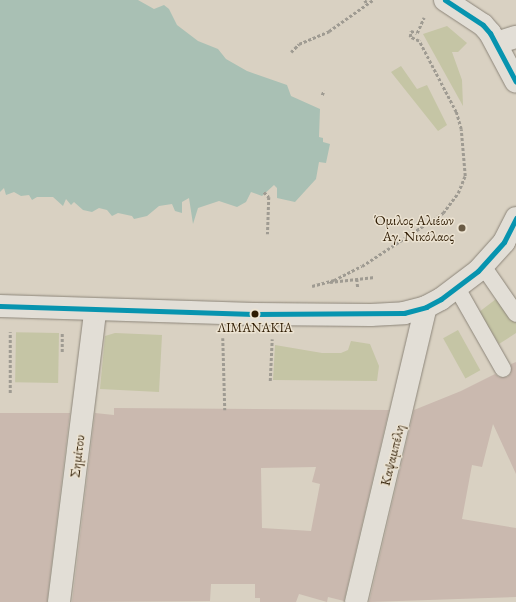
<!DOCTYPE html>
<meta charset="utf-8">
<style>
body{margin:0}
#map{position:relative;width:516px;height:602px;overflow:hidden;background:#d9d1c2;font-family:"EB Garamond",serif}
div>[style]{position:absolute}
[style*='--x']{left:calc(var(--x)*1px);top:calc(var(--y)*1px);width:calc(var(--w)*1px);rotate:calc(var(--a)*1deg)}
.green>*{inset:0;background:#c5c5a5;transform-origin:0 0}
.water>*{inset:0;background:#a9c0b4}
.building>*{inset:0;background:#cab9af}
.path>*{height:2.5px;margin-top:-1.25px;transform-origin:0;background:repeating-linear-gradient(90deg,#9f9b92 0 3px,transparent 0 5px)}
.roads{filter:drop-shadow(0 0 1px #8c8579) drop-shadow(0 0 1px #8c8579)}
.service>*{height:16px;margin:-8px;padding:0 8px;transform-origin:8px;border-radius:8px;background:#e2ded6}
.minor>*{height:22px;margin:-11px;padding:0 11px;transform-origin:11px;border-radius:11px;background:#e2ded6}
.secondary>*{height:22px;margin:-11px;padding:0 11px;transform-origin:11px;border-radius:11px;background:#e2ded6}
.bus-1>*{height:5px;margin:-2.5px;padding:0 2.5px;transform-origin:2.5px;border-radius:2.5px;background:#0794af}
.dots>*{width:11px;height:11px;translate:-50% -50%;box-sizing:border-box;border:2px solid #ece3d2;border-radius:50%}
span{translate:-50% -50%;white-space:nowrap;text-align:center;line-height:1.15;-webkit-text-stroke:3px #ece3d2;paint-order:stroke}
.bus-label{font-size:13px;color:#2e1b02}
.poi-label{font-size:14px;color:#2e1b02}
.right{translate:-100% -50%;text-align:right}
.street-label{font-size:14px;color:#2e1b02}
</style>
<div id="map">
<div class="green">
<div style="clip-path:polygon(447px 26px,467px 43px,458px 52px,452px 52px,462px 80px,463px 106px,423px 34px)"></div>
<div style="clip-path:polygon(401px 66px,417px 89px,427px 85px,447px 125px,438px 131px,391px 72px)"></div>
<div style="clip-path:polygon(500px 296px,516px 318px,516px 333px,499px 344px,479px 312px)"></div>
<div style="left:458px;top:330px;width:46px;height:17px;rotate:61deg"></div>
<div style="left:59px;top:333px;width:50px;height:43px;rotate:91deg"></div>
<div style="clip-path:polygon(115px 333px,162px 335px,159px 392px,100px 389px,105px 336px)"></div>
<div style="clip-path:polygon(351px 341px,370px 344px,379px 366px,377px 381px,273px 380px,275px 345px,322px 353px,341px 353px,348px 350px)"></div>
</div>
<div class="water">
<div style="clip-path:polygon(0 0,138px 0,154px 9px,164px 5px,169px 9px,177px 25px,198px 41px,218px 49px,226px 59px,247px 71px,287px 85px,291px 96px,320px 109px,319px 137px,323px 138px,323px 142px,330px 144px,326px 163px,319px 162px,316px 179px,295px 202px,277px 198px,277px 188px,274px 185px,262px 196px,251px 192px,246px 202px,237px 207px,219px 201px,198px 208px,193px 224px,189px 198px,182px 202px,182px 213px,175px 211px,172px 204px,159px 206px,147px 216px,134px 219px,132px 216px,118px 213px,112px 216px,107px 210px,99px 208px,92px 212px,83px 210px,74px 202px,71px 205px,66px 199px,63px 206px,53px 197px,37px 197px,32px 200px,29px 195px,21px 196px,14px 192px,6px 195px,4px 188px,0 192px)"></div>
</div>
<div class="building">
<div style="clip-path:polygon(516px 362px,516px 474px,493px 424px,482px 467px,472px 465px,462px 519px,516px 528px,516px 597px,369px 602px,414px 410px,461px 391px,495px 374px,499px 377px,507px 377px,511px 373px,511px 364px)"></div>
<div style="clip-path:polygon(evenodd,114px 408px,389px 410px,344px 601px,328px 597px,327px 602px,299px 594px,296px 602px,260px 602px,260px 598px,255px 598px,255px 584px,211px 584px,210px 601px,72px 602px,95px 413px,114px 415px,114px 408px,316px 467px,312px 482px,320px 484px,311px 531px,262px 528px,261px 468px,316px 467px)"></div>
<div style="clip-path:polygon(0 413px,70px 413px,47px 602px,0 602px)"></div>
</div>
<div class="path">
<div style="--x:365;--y:0;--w:4;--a:63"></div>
<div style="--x:291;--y:52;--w:11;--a:-45"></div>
<div style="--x:299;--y:44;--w:33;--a:-23"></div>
<div style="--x:329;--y:31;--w:54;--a:-35.2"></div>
<div style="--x:322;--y:95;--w:5;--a:-68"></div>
<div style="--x:264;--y:192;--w:7;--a:45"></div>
<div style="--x:269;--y:197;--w:37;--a:92"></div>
<div style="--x:357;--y:279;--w:9;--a:84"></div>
<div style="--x:330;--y:282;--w:45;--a:-6.3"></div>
<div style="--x:312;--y:286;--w:23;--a:-15"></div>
<div style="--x:334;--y:280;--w:31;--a:-27"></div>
<div style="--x:362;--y:266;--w:97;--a:-33.2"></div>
<div style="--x:443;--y:213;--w:25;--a:-53"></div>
<div style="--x:458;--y:193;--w:18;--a:-68"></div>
<div style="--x:465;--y:176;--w:47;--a:-94.9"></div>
<div style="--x:461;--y:129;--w:18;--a:-106"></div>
<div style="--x:456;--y:112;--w:80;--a:-117.5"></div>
<div style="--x:419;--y:41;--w:10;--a:-156"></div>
<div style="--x:410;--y:37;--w:6;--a:-81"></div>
<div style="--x:411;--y:31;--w:6;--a:18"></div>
<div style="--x:417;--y:33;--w:17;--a:-66"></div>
<div style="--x:223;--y:338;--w:72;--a:88.4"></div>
<div style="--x:62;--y:352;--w:19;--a:-90"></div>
<div style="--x:270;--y:381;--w:42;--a:-87.3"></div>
<div style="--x:10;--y:393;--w:61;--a:-90"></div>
</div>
<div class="roads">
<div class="service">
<div style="--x:483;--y:266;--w:58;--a:55.5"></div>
<div style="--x:457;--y:288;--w:93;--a:60.4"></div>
</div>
<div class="minor">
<div style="--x:496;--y:43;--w:21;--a:-17"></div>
<div style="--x:59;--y:602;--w:293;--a:-82.9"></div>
<div style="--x:356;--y:602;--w:303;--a:-76.7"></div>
</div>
<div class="secondary">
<div style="--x:445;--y:0;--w:45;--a:33.3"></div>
<div style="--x:483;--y:25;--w:11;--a:49"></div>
<div style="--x:490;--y:33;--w:55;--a:62"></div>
<div style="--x:0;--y:306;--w:254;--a:1.8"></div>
<div style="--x:254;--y:314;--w:117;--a:0.5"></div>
<div style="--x:371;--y:315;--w:33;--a:-3"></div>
<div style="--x:404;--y:313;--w:23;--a:-15"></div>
<div style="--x:426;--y:307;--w:17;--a:-28"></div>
<div style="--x:441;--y:299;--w:46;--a:-37.1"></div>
<div style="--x:478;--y:271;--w:39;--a:-48"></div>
<div style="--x:504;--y:242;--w:27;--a:-63"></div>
</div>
</div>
<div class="bus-1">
<div style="--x:445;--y:0;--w:45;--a:33.3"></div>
<div style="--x:483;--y:25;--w:11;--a:49"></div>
<div style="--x:490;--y:33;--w:55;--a:62"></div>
<div style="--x:0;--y:306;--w:254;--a:1.8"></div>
<div style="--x:254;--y:314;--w:150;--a:-0.4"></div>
<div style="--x:404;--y:313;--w:23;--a:-15"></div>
<div style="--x:426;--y:307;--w:17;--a:-28"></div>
<div style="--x:441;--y:299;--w:46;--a:-37.1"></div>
<div style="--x:478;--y:271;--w:39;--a:-48"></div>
<div style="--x:504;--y:242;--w:27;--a:-63"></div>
</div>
<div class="dots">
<div style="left:462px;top:228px;background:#6a5b45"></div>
<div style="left:255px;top:314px;background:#2e1b02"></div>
</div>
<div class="bus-label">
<span style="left:255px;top:328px">ΛΙΜΑΝΑΚΙΑ</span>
</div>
<div class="poi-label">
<span class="right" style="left:454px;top:228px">Όμιλος Αλιέων<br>Αγ. Νικόλαος</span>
</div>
<div class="street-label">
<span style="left:392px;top:455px;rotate:-76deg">Καψαμπέλη</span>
<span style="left:77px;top:456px;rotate:-83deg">Σημίτου</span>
</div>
</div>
